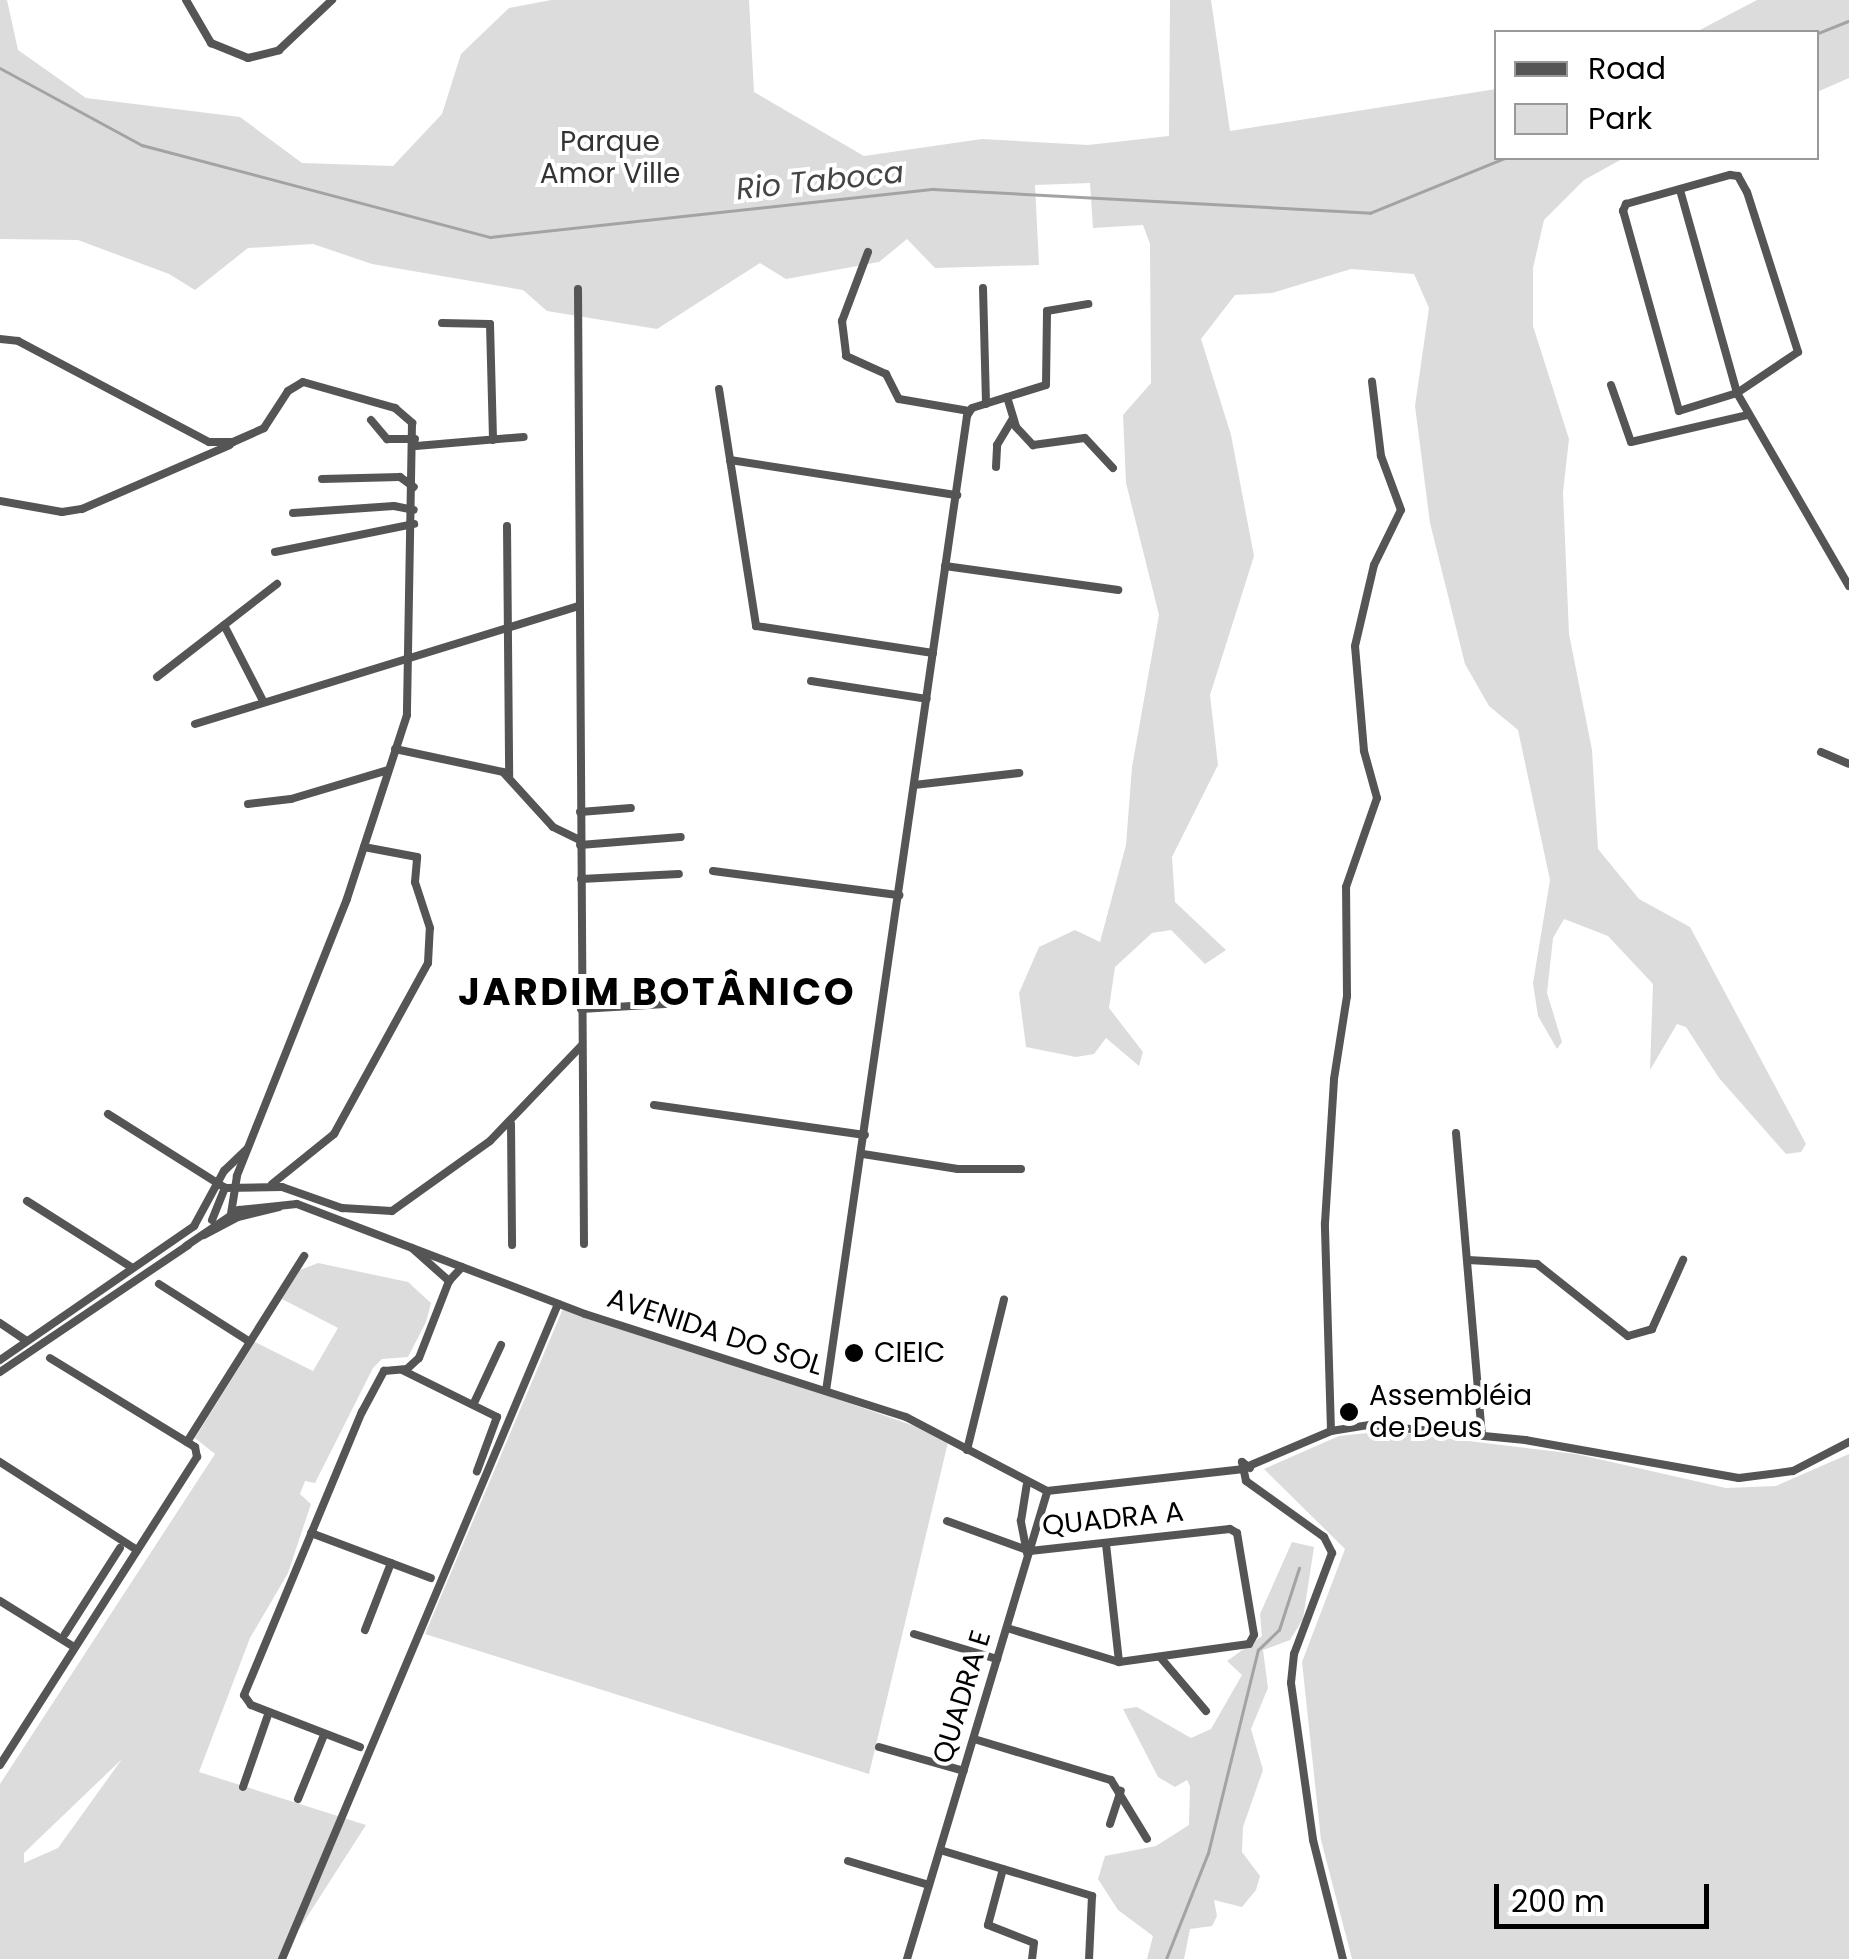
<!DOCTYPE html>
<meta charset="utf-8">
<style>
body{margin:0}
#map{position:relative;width:1849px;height:1959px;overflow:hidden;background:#fff;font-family:Poppins,sans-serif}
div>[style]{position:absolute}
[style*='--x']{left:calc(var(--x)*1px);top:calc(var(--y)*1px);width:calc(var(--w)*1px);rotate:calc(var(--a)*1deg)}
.green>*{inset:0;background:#dcdcdc}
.stream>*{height:2.5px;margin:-1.25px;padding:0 1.25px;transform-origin:1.25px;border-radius:1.25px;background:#a3a3a3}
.minor>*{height:8px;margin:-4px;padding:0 4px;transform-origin:4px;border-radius:4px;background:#555}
.dots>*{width:28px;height:28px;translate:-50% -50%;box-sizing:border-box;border:5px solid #fff;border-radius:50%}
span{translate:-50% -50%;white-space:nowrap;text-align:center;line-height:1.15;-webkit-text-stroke:8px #fff;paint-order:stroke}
.park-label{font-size:28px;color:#333}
.street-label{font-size:28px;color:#000}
.poi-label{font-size:28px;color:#000}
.left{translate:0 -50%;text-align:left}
.water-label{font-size:30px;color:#444;font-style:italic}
.district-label{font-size:38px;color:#000;font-weight:700;letter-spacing:2.5px}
.legend{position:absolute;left:1494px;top:30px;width:325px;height:130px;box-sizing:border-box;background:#fff;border:2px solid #999;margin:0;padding:12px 18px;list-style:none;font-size:30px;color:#000}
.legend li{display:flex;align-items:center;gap:20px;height:50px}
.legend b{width:50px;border:2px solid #999}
.scale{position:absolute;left:1494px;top:1884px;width:215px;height:45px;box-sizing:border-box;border:5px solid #000;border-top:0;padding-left:12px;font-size:30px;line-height:35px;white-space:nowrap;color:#000;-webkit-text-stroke:8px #fff;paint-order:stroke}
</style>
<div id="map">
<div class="green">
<div style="clip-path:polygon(0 0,7px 0,18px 50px,86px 98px,240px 117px,302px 163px,393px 166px,442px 114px,461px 54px,509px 8px,551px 0,749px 0,754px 92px,864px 156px,982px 139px,1088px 145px,1169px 136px,1170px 0,1211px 0,1230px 131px,1496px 89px,1496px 158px,1624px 158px,1584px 180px,1544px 220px,1533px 268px,1533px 326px,1569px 439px,1563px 492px,1569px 634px,1592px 750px,1598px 849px,1639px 899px,1690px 927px,1806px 1144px,1801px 1152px,1786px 1154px,1719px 1078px,1686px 1027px,1677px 1024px,1650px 1070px,1653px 984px,1608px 936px,1564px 919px,1553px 938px,1547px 993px,1562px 1042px,1557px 1049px,1538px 1016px,1533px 983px,1550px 880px,1518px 730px,1489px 706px,1465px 664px,1430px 523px,1415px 406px,1429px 308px,1414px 274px,1351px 269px,1272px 293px,1235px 295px,1201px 339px,1231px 435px,1254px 556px,1210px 695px,1218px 765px,1172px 857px,1175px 902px,1226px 950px,1205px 964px,1171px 930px,1152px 933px,1115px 967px,1109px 1008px,1143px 1052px,1139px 1066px,1106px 1038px,1094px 1054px,1076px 1057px,1026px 1047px,1019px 993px,1039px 947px,1075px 930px,1100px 942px,1126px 845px,1132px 767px,1159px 615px,1126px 483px,1123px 415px,1151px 383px,1150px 244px,1143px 225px,1093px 228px,1090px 183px,1035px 185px,1039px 265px,935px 268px,907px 239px,879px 262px,786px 279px,760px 263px,657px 329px,547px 311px,523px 290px,372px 264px,313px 244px,248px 248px,195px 290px,169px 274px,78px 240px,0 239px)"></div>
<div style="clip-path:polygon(1757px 0,1849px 0,1849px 78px,1817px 92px,1816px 32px,1696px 32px)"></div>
<div style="clip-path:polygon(evenodd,318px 1263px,408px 1282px,431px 1303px,426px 1322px,408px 1357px,382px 1359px,373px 1368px,315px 1483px,305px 1481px,300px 1494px,311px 1504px,288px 1573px,250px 1638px,199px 1772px,366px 1825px,280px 1959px,0 1959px,0 1784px,215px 1454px,195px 1438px,255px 1342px,313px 1371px,338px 1328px,282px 1299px,300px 1270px,318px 1263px,122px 1759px,58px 1848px,24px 1863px,24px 1853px,122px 1759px)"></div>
<div style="clip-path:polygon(565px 1304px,949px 1438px,869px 1774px,425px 1634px)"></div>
<div style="clip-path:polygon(1387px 1431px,1576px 1454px,1726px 1488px,1776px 1486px,1849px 1454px,1849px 1959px,1352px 1959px,1321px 1840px,1302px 1662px,1345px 1549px,1264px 1469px,1339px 1436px)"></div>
<div style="clip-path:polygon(1292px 1542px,1314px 1547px,1303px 1619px,1290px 1640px,1263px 1650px,1268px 1688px,1251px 1729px,1263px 1770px,1243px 1827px,1242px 1852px,1260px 1876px,1256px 1890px,1242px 1907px,1214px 1900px,1217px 1916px,1212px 1926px,1190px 1929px,1184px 1959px,1147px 1959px,1153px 1936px,1118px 1910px,1098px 1879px,1105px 1856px,1156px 1846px,1189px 1825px,1190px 1786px,1187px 1780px,1175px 1787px,1158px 1777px,1123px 1709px,1137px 1707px,1191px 1738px,1211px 1729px,1242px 1675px,1227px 1661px,1262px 1636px,1260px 1614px)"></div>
</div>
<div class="stream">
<div style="--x:1816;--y:34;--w:35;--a:-22"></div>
<div style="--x:0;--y:68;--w:162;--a:28.5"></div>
<div style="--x:142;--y:145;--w:360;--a:14.8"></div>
<div style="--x:490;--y:237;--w:446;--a:-6.2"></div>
<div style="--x:933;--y:189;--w:438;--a:3.1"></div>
<div style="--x:1370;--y:213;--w:146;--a:-22.2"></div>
<div style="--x:1166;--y:1959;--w:114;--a:-68.4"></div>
<div style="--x:1208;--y:1853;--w:209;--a:-76.2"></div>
<div style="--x:1258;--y:1650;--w:29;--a:-44"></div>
<div style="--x:1279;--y:1630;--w:65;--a:-72.1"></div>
</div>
<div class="minor">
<div style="--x:186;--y:0;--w:50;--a:59.8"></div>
<div style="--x:211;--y:43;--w:40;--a:22"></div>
<div style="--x:248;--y:58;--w:32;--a:-14"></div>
<div style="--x:279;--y:50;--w:73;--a:-43.3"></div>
<div style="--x:1730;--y:175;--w:8;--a:7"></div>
<div style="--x:1738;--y:176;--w:18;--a:61"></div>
<div style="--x:1747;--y:192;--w:168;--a:72.3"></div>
<div style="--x:1798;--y:352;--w:73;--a:146.1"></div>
<div style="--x:1737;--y:393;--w:61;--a:162.8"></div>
<div style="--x:1679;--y:411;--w:208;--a:-105.6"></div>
<div style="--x:1623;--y:211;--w:8;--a:-67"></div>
<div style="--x:1626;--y:204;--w:108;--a:-15.6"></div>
<div style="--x:1680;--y:190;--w:211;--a:74.3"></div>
<div style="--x:1737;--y:393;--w:223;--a:59.9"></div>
<div style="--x:868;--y:252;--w:74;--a:110.6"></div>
<div style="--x:842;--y:321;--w:35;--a:83"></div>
<div style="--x:846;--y:356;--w:44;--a:24.2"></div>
<div style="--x:886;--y:374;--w:28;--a:63"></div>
<div style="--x:899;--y:399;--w:71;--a:9.7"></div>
<div style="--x:983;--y:288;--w:116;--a:88.5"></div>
<div style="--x:578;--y:289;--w:955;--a:89.64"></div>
<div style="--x:442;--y:323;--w:48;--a:1.2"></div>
<div style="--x:490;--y:324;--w:116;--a:88.5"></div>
<div style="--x:0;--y:339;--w:18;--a:6"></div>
<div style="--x:18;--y:341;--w:216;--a:27.9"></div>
<div style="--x:209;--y:442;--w:24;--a:0"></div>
<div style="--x:233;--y:442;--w:34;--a:-24"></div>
<div style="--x:264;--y:428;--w:44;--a:-57"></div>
<div style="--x:288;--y:391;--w:17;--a:-31"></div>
<div style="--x:303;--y:382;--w:96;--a:15.8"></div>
<div style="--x:395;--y:408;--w:23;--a:41"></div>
<div style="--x:412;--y:423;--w:292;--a:91"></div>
<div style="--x:407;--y:715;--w:194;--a:108.1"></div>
<div style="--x:347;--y:899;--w:298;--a:111.7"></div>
<div style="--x:237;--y:1176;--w:45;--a:99"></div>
<div style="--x:1611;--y:385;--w:60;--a:70.7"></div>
<div style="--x:1631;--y:442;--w:119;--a:-13.1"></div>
<div style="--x:719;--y:389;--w:240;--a:81.1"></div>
<div style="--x:756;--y:626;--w:179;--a:8.7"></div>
<div style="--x:1007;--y:397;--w:31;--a:73"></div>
<div style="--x:1016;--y:427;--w:25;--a:47"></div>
<div style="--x:1033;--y:445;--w:52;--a:-7.7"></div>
<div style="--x:1085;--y:438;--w:41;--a:47"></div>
<div style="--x:371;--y:420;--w:25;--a:50"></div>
<div style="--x:387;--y:439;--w:28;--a:0"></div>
<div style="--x:416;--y:446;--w:108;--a:-4.8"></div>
<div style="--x:730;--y:460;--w:230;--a:8.8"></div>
<div style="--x:996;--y:467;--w:22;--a:-87"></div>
<div style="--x:997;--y:445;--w:31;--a:-59"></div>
<div style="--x:322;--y:479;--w:78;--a:-1.5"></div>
<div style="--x:400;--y:477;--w:17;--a:36"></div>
<div style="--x:0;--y:501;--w:63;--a:10.1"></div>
<div style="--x:62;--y:512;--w:20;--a:-9"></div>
<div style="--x:82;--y:509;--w:161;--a:-23.4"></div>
<div style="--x:293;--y:513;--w:101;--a:-4"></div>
<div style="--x:394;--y:506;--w:20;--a:11"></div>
<div style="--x:507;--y:526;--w:250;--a:89.5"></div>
<div style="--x:275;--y:552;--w:142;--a:-11.4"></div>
<div style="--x:945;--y:566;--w:175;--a:7.9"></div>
<div style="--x:224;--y:625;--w:85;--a:62.8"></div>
<div style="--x:157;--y:677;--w:152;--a:-37.8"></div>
<div style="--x:811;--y:681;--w:117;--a:8.8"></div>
<div style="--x:195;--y:724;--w:401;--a:-17.1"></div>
<div style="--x:395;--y:749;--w:110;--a:12"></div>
<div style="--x:503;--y:772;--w:74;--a:47.7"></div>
<div style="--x:553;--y:827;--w:30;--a:26"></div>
<div style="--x:1821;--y:752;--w:30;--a:23"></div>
<div style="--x:914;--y:785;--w:106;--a:-6.5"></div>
<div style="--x:248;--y:804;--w:43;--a:-6.6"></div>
<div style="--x:291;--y:799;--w:101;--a:-16.6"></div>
<div style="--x:580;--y:812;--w:51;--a:-4.5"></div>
<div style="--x:580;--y:845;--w:101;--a:-4.5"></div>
<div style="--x:713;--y:871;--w:188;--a:7.4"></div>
<div style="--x:581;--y:879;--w:98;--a:-2.9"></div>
<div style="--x:581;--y:1009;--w:84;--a:-3.4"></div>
<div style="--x:654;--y:1105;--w:213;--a:8.1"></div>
<div style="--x:108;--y:1114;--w:138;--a:32.3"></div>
<div style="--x:225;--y:1188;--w:57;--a:-1"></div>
<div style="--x:282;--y:1187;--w:64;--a:19.3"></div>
<div style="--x:342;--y:1208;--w:50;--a:3.4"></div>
<div style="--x:392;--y:1211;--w:120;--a:-35.5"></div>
<div style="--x:490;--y:1141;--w:132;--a:-46.2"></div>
<div style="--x:511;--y:1124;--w:121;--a:89.5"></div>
<div style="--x:1456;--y:1133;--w:302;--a:85.1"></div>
<div style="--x:863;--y:1154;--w:96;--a:9"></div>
<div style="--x:958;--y:1169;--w:63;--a:0"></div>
<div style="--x:272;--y:1184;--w:80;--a:-38.9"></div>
<div style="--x:334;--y:1134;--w:195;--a:-61.2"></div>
<div style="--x:428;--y:963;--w:35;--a:-87"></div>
<div style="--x:430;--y:928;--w:48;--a:-108.1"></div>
<div style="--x:415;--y:882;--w:25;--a:-85"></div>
<div style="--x:417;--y:857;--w:54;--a:-169.3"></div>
<div style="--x:27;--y:1201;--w:123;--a:32.4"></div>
<div style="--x:212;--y:1220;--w:35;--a:-68"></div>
<div style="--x:204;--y:1235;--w:38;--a:-28"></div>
<div style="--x:238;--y:1217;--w:42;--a:-13.7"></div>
<div style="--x:186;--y:1246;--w:64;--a:-34.2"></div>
<div style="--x:239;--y:1210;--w:58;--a:-5.9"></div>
<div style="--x:297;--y:1204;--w:308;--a:20.9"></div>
<div style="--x:585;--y:1314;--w:337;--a:17.8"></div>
<div style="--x:906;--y:1417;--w:159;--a:27.7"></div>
<div style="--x:1047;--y:1491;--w:196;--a:-6.4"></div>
<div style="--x:412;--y:1248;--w:50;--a:41.7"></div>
<div style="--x:1468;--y:1260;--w:69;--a:3.3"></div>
<div style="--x:1537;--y:1264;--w:116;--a:38.4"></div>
<div style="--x:1628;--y:1336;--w:25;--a:-16"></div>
<div style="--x:1652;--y:1329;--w:76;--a:-65.8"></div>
<div style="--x:159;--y:1284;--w:104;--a:32.5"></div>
<div style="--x:0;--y:1323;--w:32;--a:34"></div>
<div style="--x:0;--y:1360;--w:236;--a:-34.6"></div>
<div style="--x:194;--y:1226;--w:63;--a:-61.4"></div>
<div style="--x:224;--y:1171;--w:32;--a:-44"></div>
<div style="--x:402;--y:1370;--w:106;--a:26.3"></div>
<div style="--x:497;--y:1417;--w:58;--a:110.3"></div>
<div style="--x:0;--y:1372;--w:227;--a:-34"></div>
<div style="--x:826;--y:1391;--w:985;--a:-81.77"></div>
<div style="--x:967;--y:416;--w:9;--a:-58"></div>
<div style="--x:972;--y:408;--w:77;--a:-17.3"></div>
<div style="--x:1046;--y:385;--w:74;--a:-89.2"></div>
<div style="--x:1047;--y:311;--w:42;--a:-9.7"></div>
<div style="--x:474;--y:1403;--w:64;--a:-65"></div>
<div style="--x:1331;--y:1431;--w:208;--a:-91.7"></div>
<div style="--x:1325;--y:1223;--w:144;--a:-86.4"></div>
<div style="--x:1334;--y:1079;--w:84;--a:-81.1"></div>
<div style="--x:1347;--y:996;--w:109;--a:-90.5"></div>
<div style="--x:1346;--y:887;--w:94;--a:-70.8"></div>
<div style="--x:1377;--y:798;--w:49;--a:-105.5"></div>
<div style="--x:1364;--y:751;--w:105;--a:-94.9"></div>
<div style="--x:1355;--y:646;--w:83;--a:-76.8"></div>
<div style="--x:1374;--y:565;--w:61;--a:-63.9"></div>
<div style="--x:1401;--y:510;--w:58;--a:-110.3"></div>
<div style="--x:1381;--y:456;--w:75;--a:-96.9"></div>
<div style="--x:187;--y:1442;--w:220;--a:-57.8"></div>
<div style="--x:967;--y:1450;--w:155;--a:-76.2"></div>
<div style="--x:0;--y:1462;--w:163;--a:32.7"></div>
<div style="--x:1251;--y:1465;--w:87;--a:-23"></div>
<div style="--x:1331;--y:1431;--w:39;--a:-9"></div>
<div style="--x:1370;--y:1425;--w:156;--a:5.5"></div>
<div style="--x:1525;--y:1440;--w:217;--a:10.1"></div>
<div style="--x:1739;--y:1478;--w:54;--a:-7.4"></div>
<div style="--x:1793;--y:1471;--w:63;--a:-27.4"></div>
<div style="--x:1250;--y:1468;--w:10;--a:-143"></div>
<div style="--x:1242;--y:1462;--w:19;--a:78"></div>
<div style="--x:1246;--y:1481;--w:96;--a:35.7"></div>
<div style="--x:1324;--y:1537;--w:18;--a:63"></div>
<div style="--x:1332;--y:1553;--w:108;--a:110.6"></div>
<div style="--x:1294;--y:1654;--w:29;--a:96"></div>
<div style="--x:1291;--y:1683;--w:159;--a:82"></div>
<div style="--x:1313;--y:1840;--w:123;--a:75.9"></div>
<div style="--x:947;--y:1521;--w:88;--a:19.9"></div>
<div style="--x:1030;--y:1551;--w:201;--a:-6.3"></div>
<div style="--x:1230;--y:1529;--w:8;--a:30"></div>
<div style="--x:1237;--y:1533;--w:103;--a:80.5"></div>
<div style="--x:1254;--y:1635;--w:10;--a:119"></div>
<div style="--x:1249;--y:1644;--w:131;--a:172.1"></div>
<div style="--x:1119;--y:1662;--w:117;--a:-163.1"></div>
<div style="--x:311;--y:1533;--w:128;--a:20.6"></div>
<div style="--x:1106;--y:1544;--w:119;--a:83.7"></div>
<div style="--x:1027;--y:1553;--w:33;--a:-101"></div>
<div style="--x:1021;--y:1521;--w:36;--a:-81"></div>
<div style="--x:0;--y:1601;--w:87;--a:31.9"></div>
<div style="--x:365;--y:1630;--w:72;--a:-68.8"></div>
<div style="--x:65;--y:1634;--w:102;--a:-57.4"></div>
<div style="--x:914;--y:1634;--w:87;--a:16.8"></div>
<div style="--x:1160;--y:1657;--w:71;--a:49.6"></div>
<div style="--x:974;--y:1739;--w:143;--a:16.7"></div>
<div style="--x:1111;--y:1780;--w:69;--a:58.6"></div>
<div style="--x:360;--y:1747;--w:117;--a:-158.9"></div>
<div style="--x:251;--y:1705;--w:12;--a:-125"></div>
<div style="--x:244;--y:1695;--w:307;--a:-67.4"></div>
<div style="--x:362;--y:1412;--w:47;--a:-61.8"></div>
<div style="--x:384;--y:1371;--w:23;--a:-5"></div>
<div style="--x:407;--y:1369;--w:16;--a:-43"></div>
<div style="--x:419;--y:1358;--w:83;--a:-68.7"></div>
<div style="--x:449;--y:1281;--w:19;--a:-47"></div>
<div style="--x:879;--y:1747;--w:88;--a:15.8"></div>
<div style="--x:0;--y:1765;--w:366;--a:-57.4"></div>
<div style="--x:197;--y:1457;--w:10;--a:-101"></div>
<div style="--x:195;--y:1447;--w:170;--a:-148.5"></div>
<div style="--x:243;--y:1787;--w:79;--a:-70.9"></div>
<div style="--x:298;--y:1799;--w:69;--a:-67.9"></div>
<div style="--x:1110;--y:1824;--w:35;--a:-72"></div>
<div style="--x:940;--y:1850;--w:159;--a:16.8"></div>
<div style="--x:1092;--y:1896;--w:63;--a:92.7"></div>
<div style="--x:848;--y:1861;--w:84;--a:16.5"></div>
<div style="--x:1003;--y:1869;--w:58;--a:105"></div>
<div style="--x:988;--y:1925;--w:49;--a:21.4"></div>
<div style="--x:1034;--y:1943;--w:16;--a:97"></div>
<div style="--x:282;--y:1959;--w:711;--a:-67.15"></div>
<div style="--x:907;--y:1959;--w:488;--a:-73.3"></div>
</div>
<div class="dots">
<div style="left:854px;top:1353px;background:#000"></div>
<div style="left:1349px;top:1412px;background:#000"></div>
</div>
<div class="park-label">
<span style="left:610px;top:158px">Parque<br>Amor Ville</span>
</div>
<div class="street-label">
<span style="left:715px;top:1332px;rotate:18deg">AVENIDA DO SOL</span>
<span style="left:1113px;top:1519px;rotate:-6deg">QUADRA A</span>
<span style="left:962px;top:1697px;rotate:-73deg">QUADRA E</span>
</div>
<div class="poi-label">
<span class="left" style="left:874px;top:1353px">CIEIC</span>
<span class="left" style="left:1369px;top:1412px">Assembléia<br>de Deus</span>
</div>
<div class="water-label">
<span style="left:820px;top:181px;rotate:-6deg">Rio Taboca</span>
</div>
<div class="district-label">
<span style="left:657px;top:992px">JARDIM BOTÂNICO</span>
</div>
<ul class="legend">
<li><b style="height:12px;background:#555"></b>Road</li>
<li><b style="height:28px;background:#dcdcdc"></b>Park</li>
</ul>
<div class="scale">200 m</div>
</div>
